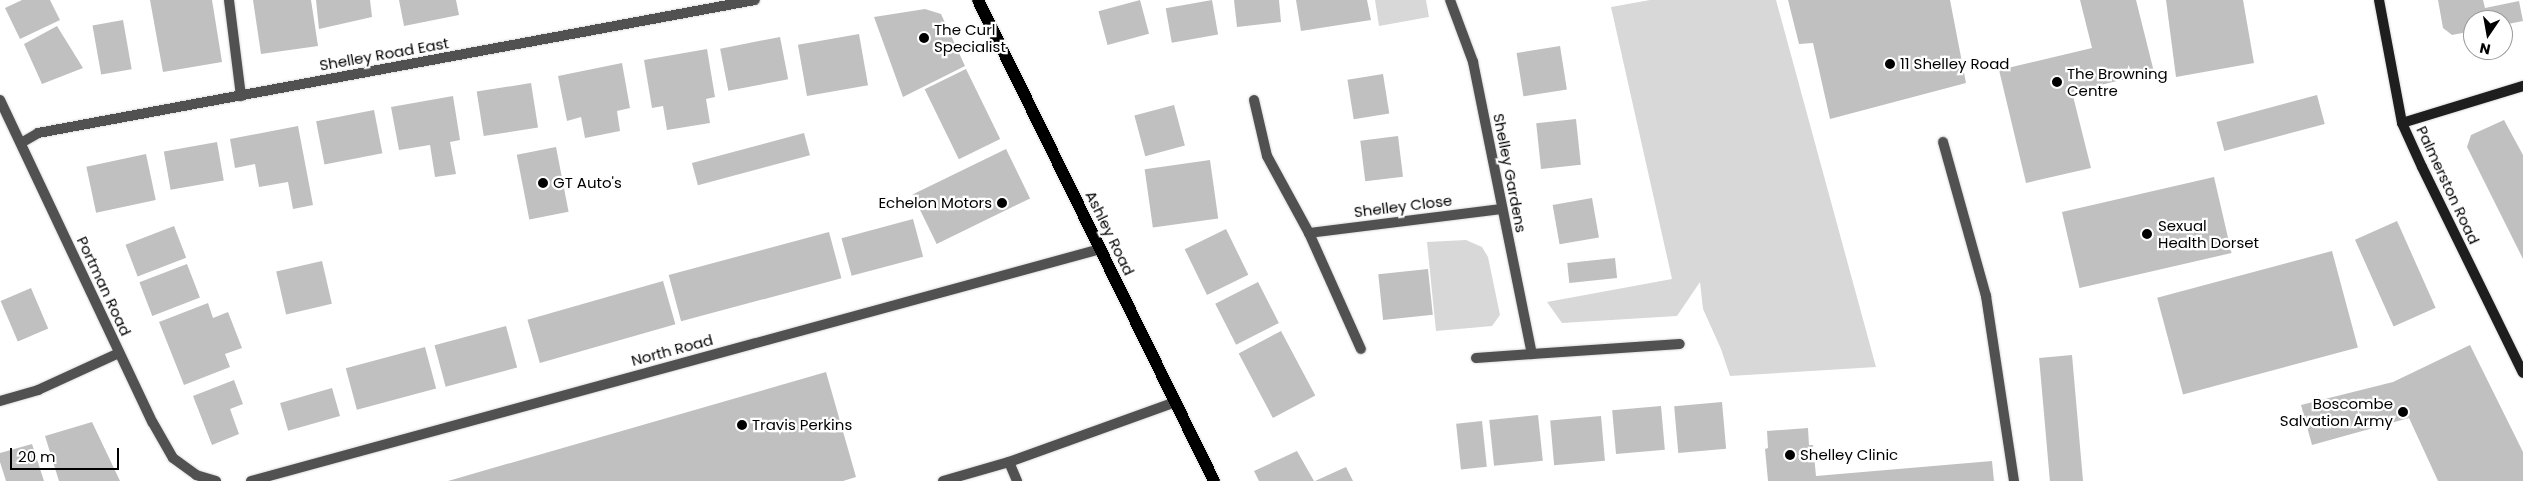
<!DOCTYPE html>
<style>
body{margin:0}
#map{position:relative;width:2523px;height:481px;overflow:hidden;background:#fff;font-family:Poppins,sans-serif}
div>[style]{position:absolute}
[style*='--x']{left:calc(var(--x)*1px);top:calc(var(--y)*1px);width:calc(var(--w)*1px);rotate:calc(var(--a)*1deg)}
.green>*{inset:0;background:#d8d8d8}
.building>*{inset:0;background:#c0c0c0;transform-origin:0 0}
.roads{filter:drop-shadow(0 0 1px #dbdbdb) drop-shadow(0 0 1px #dbdbdb)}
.lane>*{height:10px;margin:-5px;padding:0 5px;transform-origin:5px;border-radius:5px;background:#515151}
.street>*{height:10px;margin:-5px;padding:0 5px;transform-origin:5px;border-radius:5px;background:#515151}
.secondary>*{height:10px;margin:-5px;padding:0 5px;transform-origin:5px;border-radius:5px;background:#1e1e1e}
.primary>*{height:12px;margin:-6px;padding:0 6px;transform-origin:6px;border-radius:6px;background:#000}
.dots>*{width:14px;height:14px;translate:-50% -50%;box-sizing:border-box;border:2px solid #fff;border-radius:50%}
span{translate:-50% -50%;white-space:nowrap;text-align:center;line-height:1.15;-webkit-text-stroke:4.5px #fff;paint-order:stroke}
.poi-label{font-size:15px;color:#000}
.left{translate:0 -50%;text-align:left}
.right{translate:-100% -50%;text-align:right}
.street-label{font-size:15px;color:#000}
.north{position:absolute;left:2463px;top:10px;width:50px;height:50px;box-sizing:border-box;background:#fff;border:1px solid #999;border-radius:50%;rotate:192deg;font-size:14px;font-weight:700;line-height:20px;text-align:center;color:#000}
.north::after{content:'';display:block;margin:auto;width:18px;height:22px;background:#000;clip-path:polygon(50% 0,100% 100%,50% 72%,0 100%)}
.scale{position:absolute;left:10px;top:448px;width:109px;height:22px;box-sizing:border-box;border:2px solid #000;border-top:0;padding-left:6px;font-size:15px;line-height:18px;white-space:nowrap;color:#000;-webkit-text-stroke:4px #fff;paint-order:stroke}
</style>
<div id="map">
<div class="green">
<div style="clip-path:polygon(1375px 0,1426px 0,1429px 17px,1379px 26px)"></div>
<div style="clip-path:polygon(1650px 0,1776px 0,1876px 367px,1730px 376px,1721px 349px,1703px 309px,1700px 282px,1677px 316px,1562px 323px,1547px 302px,1672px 279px,1611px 7px)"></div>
<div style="clip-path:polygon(1466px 240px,1482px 247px,1488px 257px,1500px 315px,1492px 326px,1436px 331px,1427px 242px)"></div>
</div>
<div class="building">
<div style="clip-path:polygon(22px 0,50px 0,60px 20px,20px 39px,5px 8px)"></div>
<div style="clip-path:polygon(150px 0,212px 0,222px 62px,163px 72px)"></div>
<div style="clip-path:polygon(253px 0,311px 0,318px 46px,261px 54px)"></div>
<div style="clip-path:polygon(316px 0,370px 0,372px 17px,319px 29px)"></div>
<div style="clip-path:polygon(399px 0,456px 0,459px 15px,404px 26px)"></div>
<div style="left:1140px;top:0;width:35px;height:43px;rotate:75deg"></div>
<div style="left:1212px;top:0;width:35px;height:47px;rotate:80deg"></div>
<div style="clip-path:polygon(1234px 0,1279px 0,1281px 22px,1237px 27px)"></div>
<div style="clip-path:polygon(1296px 0,1367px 0,1371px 20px,1301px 31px)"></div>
<div style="clip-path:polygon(1788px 0,1950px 0,1966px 83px,1830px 119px,1813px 43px,1799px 44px)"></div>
<div style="clip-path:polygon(2080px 0,2136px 0,2154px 72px,2072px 92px,2091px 168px,2026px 183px,1999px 70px,2092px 48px)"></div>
<div style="clip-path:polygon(2166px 0,2243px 0,2254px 63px,2176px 77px)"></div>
<div style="clip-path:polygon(2438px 0,2483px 0,2485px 8px,2519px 1px,2523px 21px,2503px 25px,2503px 20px,2473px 20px,2473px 31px,2452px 35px,2443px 28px)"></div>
<div style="clip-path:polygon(925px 9px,941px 14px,965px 66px,903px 97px,874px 17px)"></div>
<div style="left:123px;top:20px;width:50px;height:31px;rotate:80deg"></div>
<div style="clip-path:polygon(57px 26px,83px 68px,42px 84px,24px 44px)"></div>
<div style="left:859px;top:34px;width:52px;height:62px;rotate:80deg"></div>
<div style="left:780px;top:37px;width:43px;height:61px;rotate:79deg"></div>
<div style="left:1560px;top:46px;width:44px;height:44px;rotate:81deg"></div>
<div style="clip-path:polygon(707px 49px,715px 97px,706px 99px,710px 123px,667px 130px,663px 106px,652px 108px,644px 60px)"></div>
<div style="clip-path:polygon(622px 63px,630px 108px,617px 111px,620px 131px,585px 138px,581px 117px,567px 121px,558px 76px)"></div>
<div style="left:966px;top:69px;width:78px;height:46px;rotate:64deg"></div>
<div style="left:1383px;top:74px;width:40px;height:36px;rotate:81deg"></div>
<div style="left:531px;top:83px;width:45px;height:55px;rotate:81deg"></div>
<div style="left:2317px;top:95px;width:30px;height:104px;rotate:75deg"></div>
<div style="clip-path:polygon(453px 96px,460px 140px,450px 142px,456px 174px,435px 177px,430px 145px,399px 150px,391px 107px)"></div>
<div style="left:1174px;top:105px;width:42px;height:41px;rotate:75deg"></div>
<div style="left:374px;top:110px;width:44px;height:59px;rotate:79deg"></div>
<div style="left:1576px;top:119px;width:46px;height:40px;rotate:84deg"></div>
<div style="clip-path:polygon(2504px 120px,2523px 155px,2523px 259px,2467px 147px,2471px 135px)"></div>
<div style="clip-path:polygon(298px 126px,313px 205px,293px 209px,288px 182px,259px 187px,255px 164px,235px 168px,230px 139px)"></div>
<div style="left:804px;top:133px;width:23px;height:116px;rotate:75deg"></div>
<div style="left:1398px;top:136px;width:41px;height:38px;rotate:83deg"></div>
<div style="left:217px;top:142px;width:39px;height:54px;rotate:80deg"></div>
<div style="left:556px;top:147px;width:66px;height:40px;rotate:79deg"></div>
<div style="left:1006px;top:149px;width:55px;height:104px;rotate:64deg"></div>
<div style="left:146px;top:154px;width:47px;height:61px;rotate:78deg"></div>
<div style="left:1210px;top:160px;width:59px;height:66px;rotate:82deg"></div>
<div style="left:2214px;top:177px;width:78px;height:156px;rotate:77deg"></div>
<div style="left:1592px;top:198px;width:40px;height:40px;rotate:80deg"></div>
<div style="left:913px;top:219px;width:39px;height:74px;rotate:75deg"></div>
<div style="left:2397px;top:221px;width:95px;height:46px;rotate:66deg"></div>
<div style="left:174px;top:226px;width:34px;height:52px;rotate:69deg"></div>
<div style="left:1226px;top:229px;width:51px;height:46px;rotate:64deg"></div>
<div style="left:829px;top:232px;width:48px;height:166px;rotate:75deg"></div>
<div style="left:2332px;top:251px;width:100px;height:181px;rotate:75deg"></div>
<div style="left:1615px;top:258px;width:20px;height:48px;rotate:84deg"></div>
<div style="left:322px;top:261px;width:44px;height:47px;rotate:77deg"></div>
<div style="left:187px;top:264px;width:36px;height:51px;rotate:69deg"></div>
<div style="left:1428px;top:269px;width:46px;height:50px;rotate:84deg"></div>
<div style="left:663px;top:281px;width:45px;height:141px;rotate:74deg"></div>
<div style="left:1258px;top:282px;width:46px;height:48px;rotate:63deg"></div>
<div style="left:31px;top:288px;width:44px;height:33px;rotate:67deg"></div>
<div style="clip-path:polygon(208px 303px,213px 318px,228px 312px,242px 348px,225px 354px,230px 367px,184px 385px,159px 322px)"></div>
<div style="left:506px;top:326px;width:43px;height:74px;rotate:75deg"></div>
<div style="left:1281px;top:331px;width:73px;height:48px;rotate:62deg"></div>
<div style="clip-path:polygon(2470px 345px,2523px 452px,2523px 481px,2438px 481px,2409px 418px,2312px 445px,2301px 405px,2393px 382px)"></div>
<div style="left:425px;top:347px;width:43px;height:82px;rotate:75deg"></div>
<div style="left:2072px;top:355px;width:127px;height:33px;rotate:85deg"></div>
<div style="clip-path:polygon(826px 372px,856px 477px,843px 481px,448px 481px)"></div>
<div style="clip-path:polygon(234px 380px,243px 404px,230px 409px,239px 434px,212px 445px,193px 396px)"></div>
<div style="left:332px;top:388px;width:29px;height:54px;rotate:74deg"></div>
<div style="left:1722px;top:402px;width:47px;height:48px;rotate:85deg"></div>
<div style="left:1661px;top:406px;width:44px;height:49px;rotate:85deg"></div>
<div style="left:1538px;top:415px;width:46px;height:49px;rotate:84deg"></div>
<div style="left:1601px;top:416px;width:45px;height:51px;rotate:85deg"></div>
<div style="left:1482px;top:421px;width:46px;height:26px;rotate:84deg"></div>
<div style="clip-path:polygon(92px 422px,120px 481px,59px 481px,45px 436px)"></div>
<div style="clip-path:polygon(1808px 428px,1809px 445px,1813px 445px,1816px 476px,1992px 461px,1994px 481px,1768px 481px,1765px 449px,1768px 448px,1767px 431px)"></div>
<div style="clip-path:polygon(32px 444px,44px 481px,6px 481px,0 462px,0 453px)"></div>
<div style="clip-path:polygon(1297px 451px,1314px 481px,1259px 481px,1254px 471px)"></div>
<div style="clip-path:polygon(1346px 467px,1353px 481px,1315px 481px)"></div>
</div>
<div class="roads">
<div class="lane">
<div style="--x:1943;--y:142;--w:160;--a:74.4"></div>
<div style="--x:1986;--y:296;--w:187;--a:81.4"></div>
<div style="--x:1009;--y:462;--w:21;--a:67"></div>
<div style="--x:943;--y:481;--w:69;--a:-16.1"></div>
<div style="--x:1009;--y:462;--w:177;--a:-19.8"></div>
</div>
<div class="street">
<div style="--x:229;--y:0;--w:97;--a:82.9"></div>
<div style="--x:1450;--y:0;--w:66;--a:69.6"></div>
<div style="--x:1473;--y:62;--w:298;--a:78.6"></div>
<div style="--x:1532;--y:354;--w:148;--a:-3.9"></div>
<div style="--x:0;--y:100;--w:357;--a:64.7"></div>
<div style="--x:153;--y:423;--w:40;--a:60.3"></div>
<div style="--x:173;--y:458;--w:29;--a:36"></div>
<div style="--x:196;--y:475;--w:21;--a:17"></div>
<div style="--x:1254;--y:100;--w:57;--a:76.9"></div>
<div style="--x:1267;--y:156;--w:88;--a:61.4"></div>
<div style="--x:1309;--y:233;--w:193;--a:-7.1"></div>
<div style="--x:21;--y:143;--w:20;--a:-30"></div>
<div style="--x:38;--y:133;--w:729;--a:-10.51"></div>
<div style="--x:1309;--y:233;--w:127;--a:65.9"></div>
<div style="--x:1476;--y:358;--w:56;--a:-4.1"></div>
<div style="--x:0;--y:401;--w:40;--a:-16"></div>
<div style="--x:38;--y:390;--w:89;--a:-24.6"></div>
<div style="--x:251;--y:481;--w:880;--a:-15.28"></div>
</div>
<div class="secondary">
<div style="--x:2379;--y:0;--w:125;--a:79.4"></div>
<div style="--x:2402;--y:123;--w:48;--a:65.6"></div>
<div style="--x:2422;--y:167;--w:229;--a:63.9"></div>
<div style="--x:2402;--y:123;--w:127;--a:-17"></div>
</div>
<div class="primary">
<div style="--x:978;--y:0;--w:536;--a:63.87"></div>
</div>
</div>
<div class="dots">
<div style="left:924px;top:38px;background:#000"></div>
<div style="left:1890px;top:64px;background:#000"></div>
<div style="left:2057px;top:82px;background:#000"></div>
<div style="left:543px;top:183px;background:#000"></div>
<div style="left:1002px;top:203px;background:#000"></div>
<div style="left:2147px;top:234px;background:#000"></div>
<div style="left:2403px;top:412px;background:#000"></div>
<div style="left:742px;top:425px;background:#000"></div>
<div style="left:1790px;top:455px;background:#000"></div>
</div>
<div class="poi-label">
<span class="left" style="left:934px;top:38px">The Curl<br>Specialist</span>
<span class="left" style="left:1900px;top:64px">11 Shelley Road</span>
<span class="left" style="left:2067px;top:82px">The Browning<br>Centre</span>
<span class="left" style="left:553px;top:183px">GT Auto's</span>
<span class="right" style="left:992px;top:203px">Echelon Motors</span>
<span class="left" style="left:2158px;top:234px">Sexual<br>Health Dorset</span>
<span class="right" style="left:2393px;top:412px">Boscombe<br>Salvation Army</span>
<span class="left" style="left:752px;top:425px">Travis Perkins</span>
<span class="left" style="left:1800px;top:455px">Shelley Clinic</span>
</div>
<div class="street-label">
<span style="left:384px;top:54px;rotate:-10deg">Shelley Road East</span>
<span style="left:1510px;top:173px;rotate:79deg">Shelley Gardens</span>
<span style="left:2448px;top:185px;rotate:65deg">Palmerston Road</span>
<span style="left:1403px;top:206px;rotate:-7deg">Shelley Close</span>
<span style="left:1110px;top:233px;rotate:64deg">Ashley Road</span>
<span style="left:104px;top:286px;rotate:65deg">Portman Road</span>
<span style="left:672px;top:350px;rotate:-15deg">North Road</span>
</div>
<div class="north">N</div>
<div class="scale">20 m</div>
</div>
